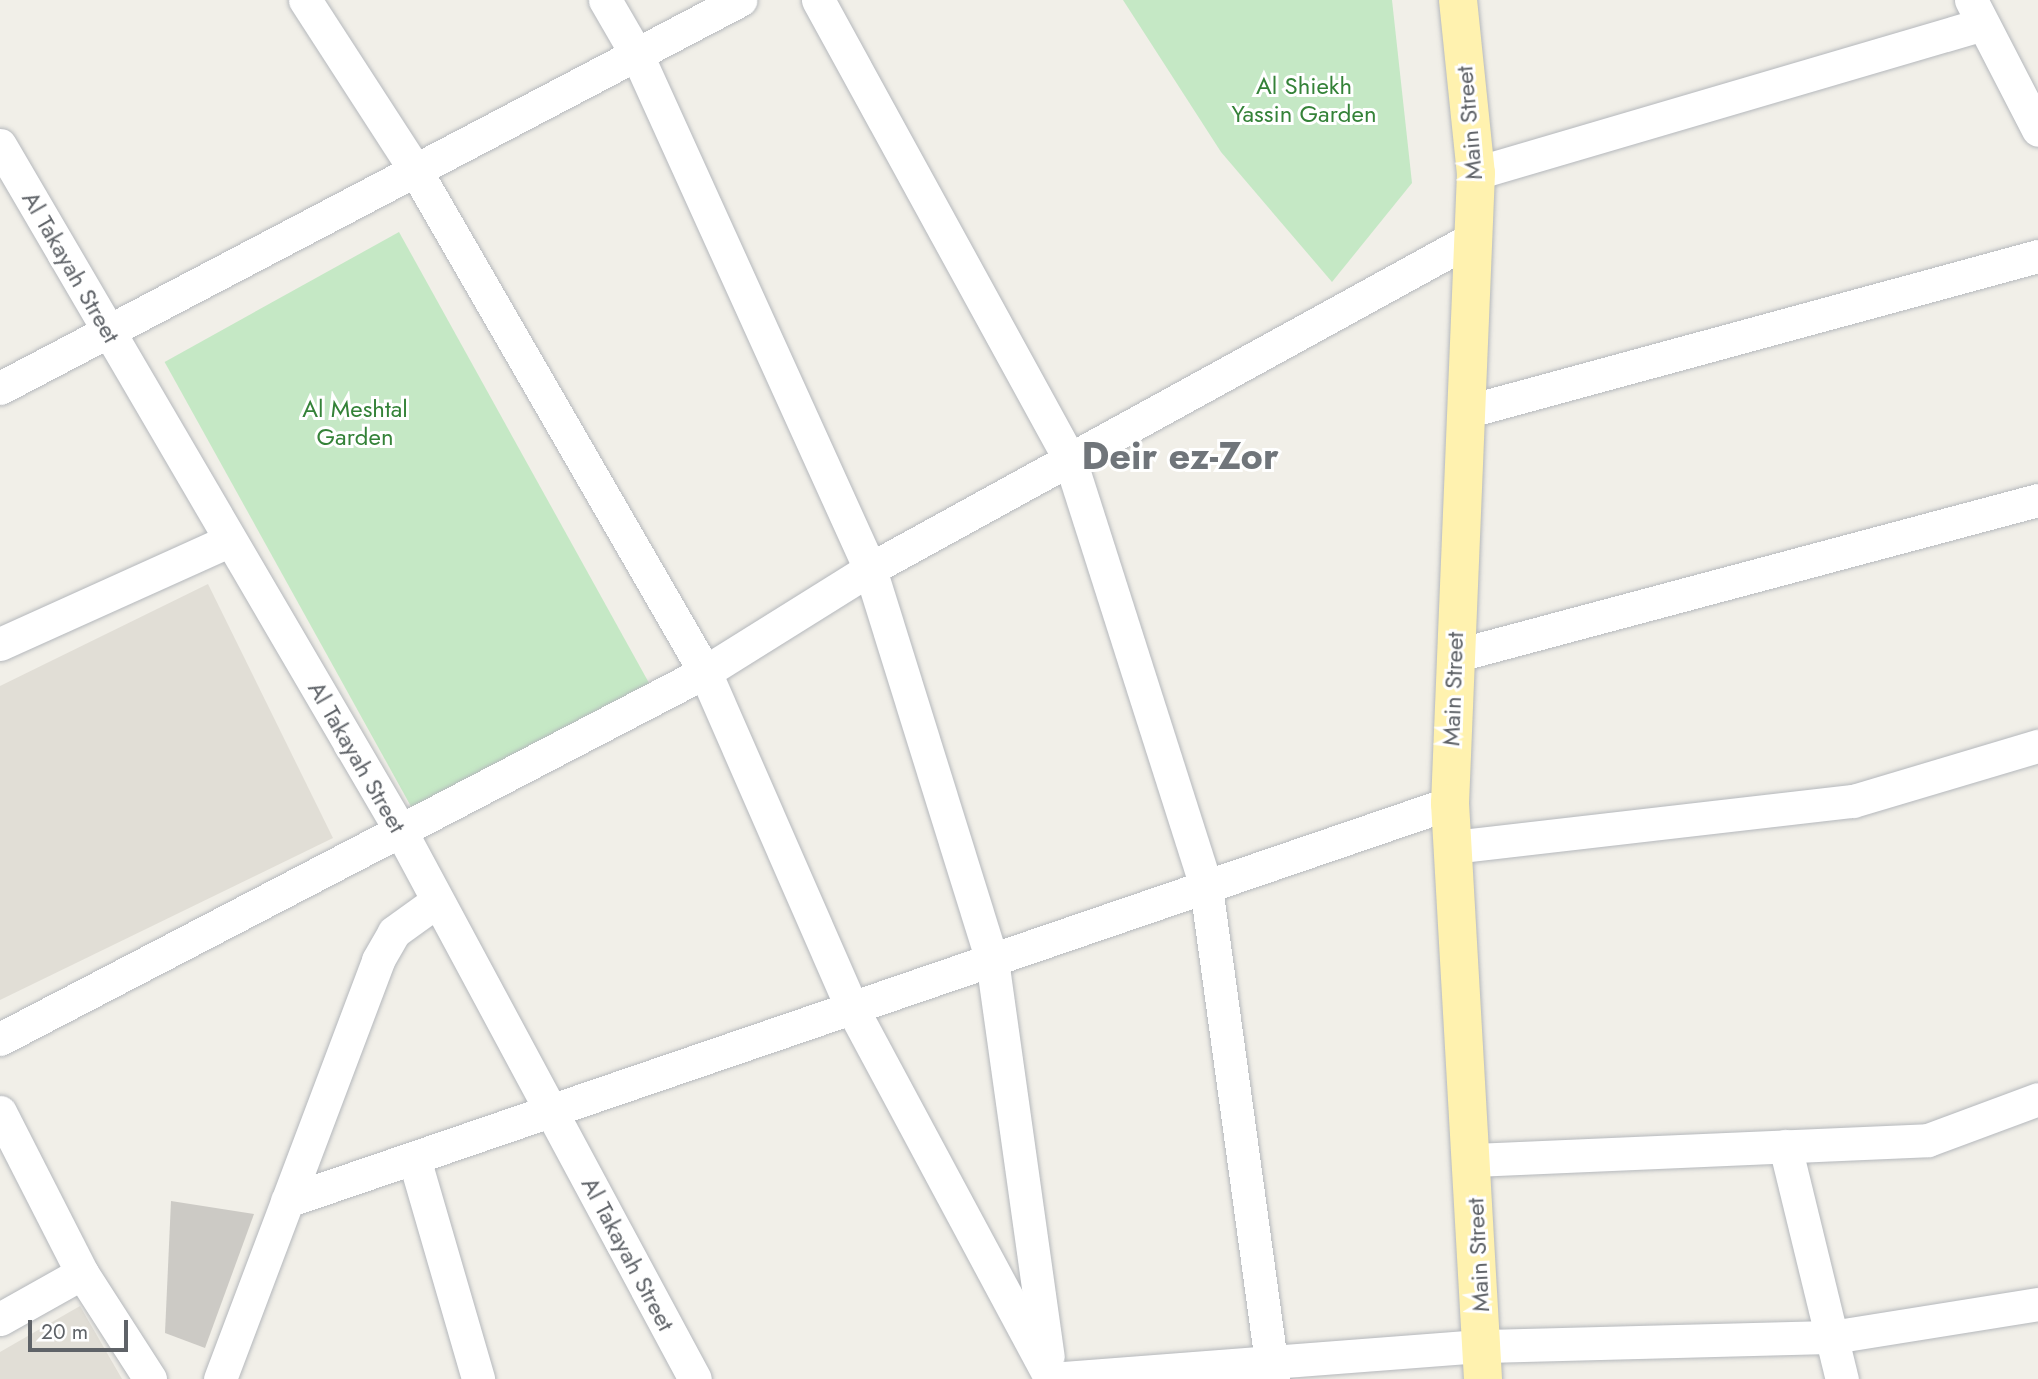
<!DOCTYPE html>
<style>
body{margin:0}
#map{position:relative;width:2038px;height:1379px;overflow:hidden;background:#f1efe8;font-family:Jost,sans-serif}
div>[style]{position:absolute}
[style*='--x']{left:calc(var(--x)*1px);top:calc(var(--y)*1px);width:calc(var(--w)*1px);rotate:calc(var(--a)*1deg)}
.education>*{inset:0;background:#e1ded6}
.green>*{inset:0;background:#c5e8c5;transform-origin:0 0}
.building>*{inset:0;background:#cccac5}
.roads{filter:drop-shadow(0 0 2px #b5b8bc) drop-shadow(0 0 2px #b5b8bc)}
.minor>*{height:33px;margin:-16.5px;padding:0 16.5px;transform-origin:16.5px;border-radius:16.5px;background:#fff}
.major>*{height:38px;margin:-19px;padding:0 19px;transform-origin:19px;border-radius:19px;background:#fff2af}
span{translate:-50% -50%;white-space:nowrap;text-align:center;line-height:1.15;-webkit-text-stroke:6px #fff;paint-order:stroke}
.park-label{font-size:24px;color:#348238}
.street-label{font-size:24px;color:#5f6368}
.town-label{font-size:38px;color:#70757a;font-weight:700}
.scale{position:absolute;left:28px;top:1320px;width:100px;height:32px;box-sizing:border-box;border:4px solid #5f6368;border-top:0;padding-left:9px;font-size:21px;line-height:24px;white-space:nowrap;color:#5f6368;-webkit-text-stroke:5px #fff;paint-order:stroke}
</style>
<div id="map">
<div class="education">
<div style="clip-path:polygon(208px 584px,333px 838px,0 1000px,0 686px)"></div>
<div style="clip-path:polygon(80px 1306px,122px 1379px,0 1379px,0 1352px)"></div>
</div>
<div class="green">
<div style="clip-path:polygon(1123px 0,1392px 0,1412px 183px,1332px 282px,1221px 152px)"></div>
<div style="left:399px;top:232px;width:520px;height:268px;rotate:61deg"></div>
</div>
<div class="building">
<div style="clip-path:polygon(171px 1201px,254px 1214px,205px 1348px,165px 1333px)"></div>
</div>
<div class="roads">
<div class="minor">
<div style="--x:305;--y:0;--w:206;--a:57.1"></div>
<div style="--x:417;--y:173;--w:576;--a:60.01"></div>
<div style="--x:705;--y:672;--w:367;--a:66.4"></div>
<div style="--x:852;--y:1008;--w:421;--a:61.8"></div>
<div style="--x:605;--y:0;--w:66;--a:59.9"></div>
<div style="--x:638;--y:57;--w:562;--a:65.62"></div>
<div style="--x:870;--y:569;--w:410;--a:72.7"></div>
<div style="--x:992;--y:960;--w:400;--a:82"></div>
<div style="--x:818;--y:0;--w:525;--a:61.28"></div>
<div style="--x:1070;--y:460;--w:448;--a:72.3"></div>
<div style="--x:1206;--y:887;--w:497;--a:82.2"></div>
<div style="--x:1971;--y:0;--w:146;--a:62.7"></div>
<div style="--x:0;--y:145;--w:791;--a:59.71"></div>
<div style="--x:399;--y:828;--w:625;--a:61.76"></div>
<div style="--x:1476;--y:173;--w:528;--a:-16.38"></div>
<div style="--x:0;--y:388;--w:836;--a:-27.67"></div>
<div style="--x:1465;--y:412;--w:594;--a:-15.23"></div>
<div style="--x:0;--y:644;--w:252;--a:-24.3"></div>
<div style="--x:1454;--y:656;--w:604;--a:-14.96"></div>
<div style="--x:1453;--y:847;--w:403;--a:-6.6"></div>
<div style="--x:1853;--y:801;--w:193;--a:-16.6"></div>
<div style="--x:0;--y:1039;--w:795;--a:-27.5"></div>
<div style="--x:705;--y:672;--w:195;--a:-32"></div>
<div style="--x:870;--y:569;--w:688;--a:-28.76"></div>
<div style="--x:0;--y:1112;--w:181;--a:63"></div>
<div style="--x:82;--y:1273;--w:126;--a:57.3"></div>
<div style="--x:1785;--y:1146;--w:240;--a:76.3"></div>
<div style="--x:414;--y:1158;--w:230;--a:73.8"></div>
<div style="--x:1473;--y:1160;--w:455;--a:-2.5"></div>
<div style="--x:1928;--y:1140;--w:117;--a:-20.4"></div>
<div style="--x:287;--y:1201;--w:1229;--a:-18.89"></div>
<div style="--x:0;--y:1319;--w:94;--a:-29.3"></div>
<div style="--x:220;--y:1379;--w:448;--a:-69.3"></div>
<div style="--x:378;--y:960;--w:32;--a:-60"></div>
<div style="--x:394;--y:932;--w:53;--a:-35.8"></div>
<div style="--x:1051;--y:1379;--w:433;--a:-4.4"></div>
<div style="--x:1483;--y:1346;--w:349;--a:-1.5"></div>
<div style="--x:1832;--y:1337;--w:209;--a:-9.1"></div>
</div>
<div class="major">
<div style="--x:1458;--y:0;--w:174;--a:84.1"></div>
<div style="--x:1476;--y:173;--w:631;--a:92.36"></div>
<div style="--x:1450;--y:803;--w:577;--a:86.72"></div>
</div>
</div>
<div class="park-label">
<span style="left:1304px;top:100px">Al Shiekh<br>Yassin Garden</span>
<span style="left:355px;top:423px">Al Meshtal<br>Garden</span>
</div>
<div class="street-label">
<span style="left:1469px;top:123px;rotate:-95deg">Main Street</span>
<span style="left:71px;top:267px;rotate:60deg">Al Takayah Street</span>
<span style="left:1453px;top:689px;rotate:-88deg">Main Street</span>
<span style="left:357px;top:757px;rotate:60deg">Al Takayah Street</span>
<span style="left:628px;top:1254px;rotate:62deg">Al Takayah Street</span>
<span style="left:1478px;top:1255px;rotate:-93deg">Main Street</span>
</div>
<div class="town-label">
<span style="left:1180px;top:456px">Deir ez-Zor</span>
</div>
<div class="scale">20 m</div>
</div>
